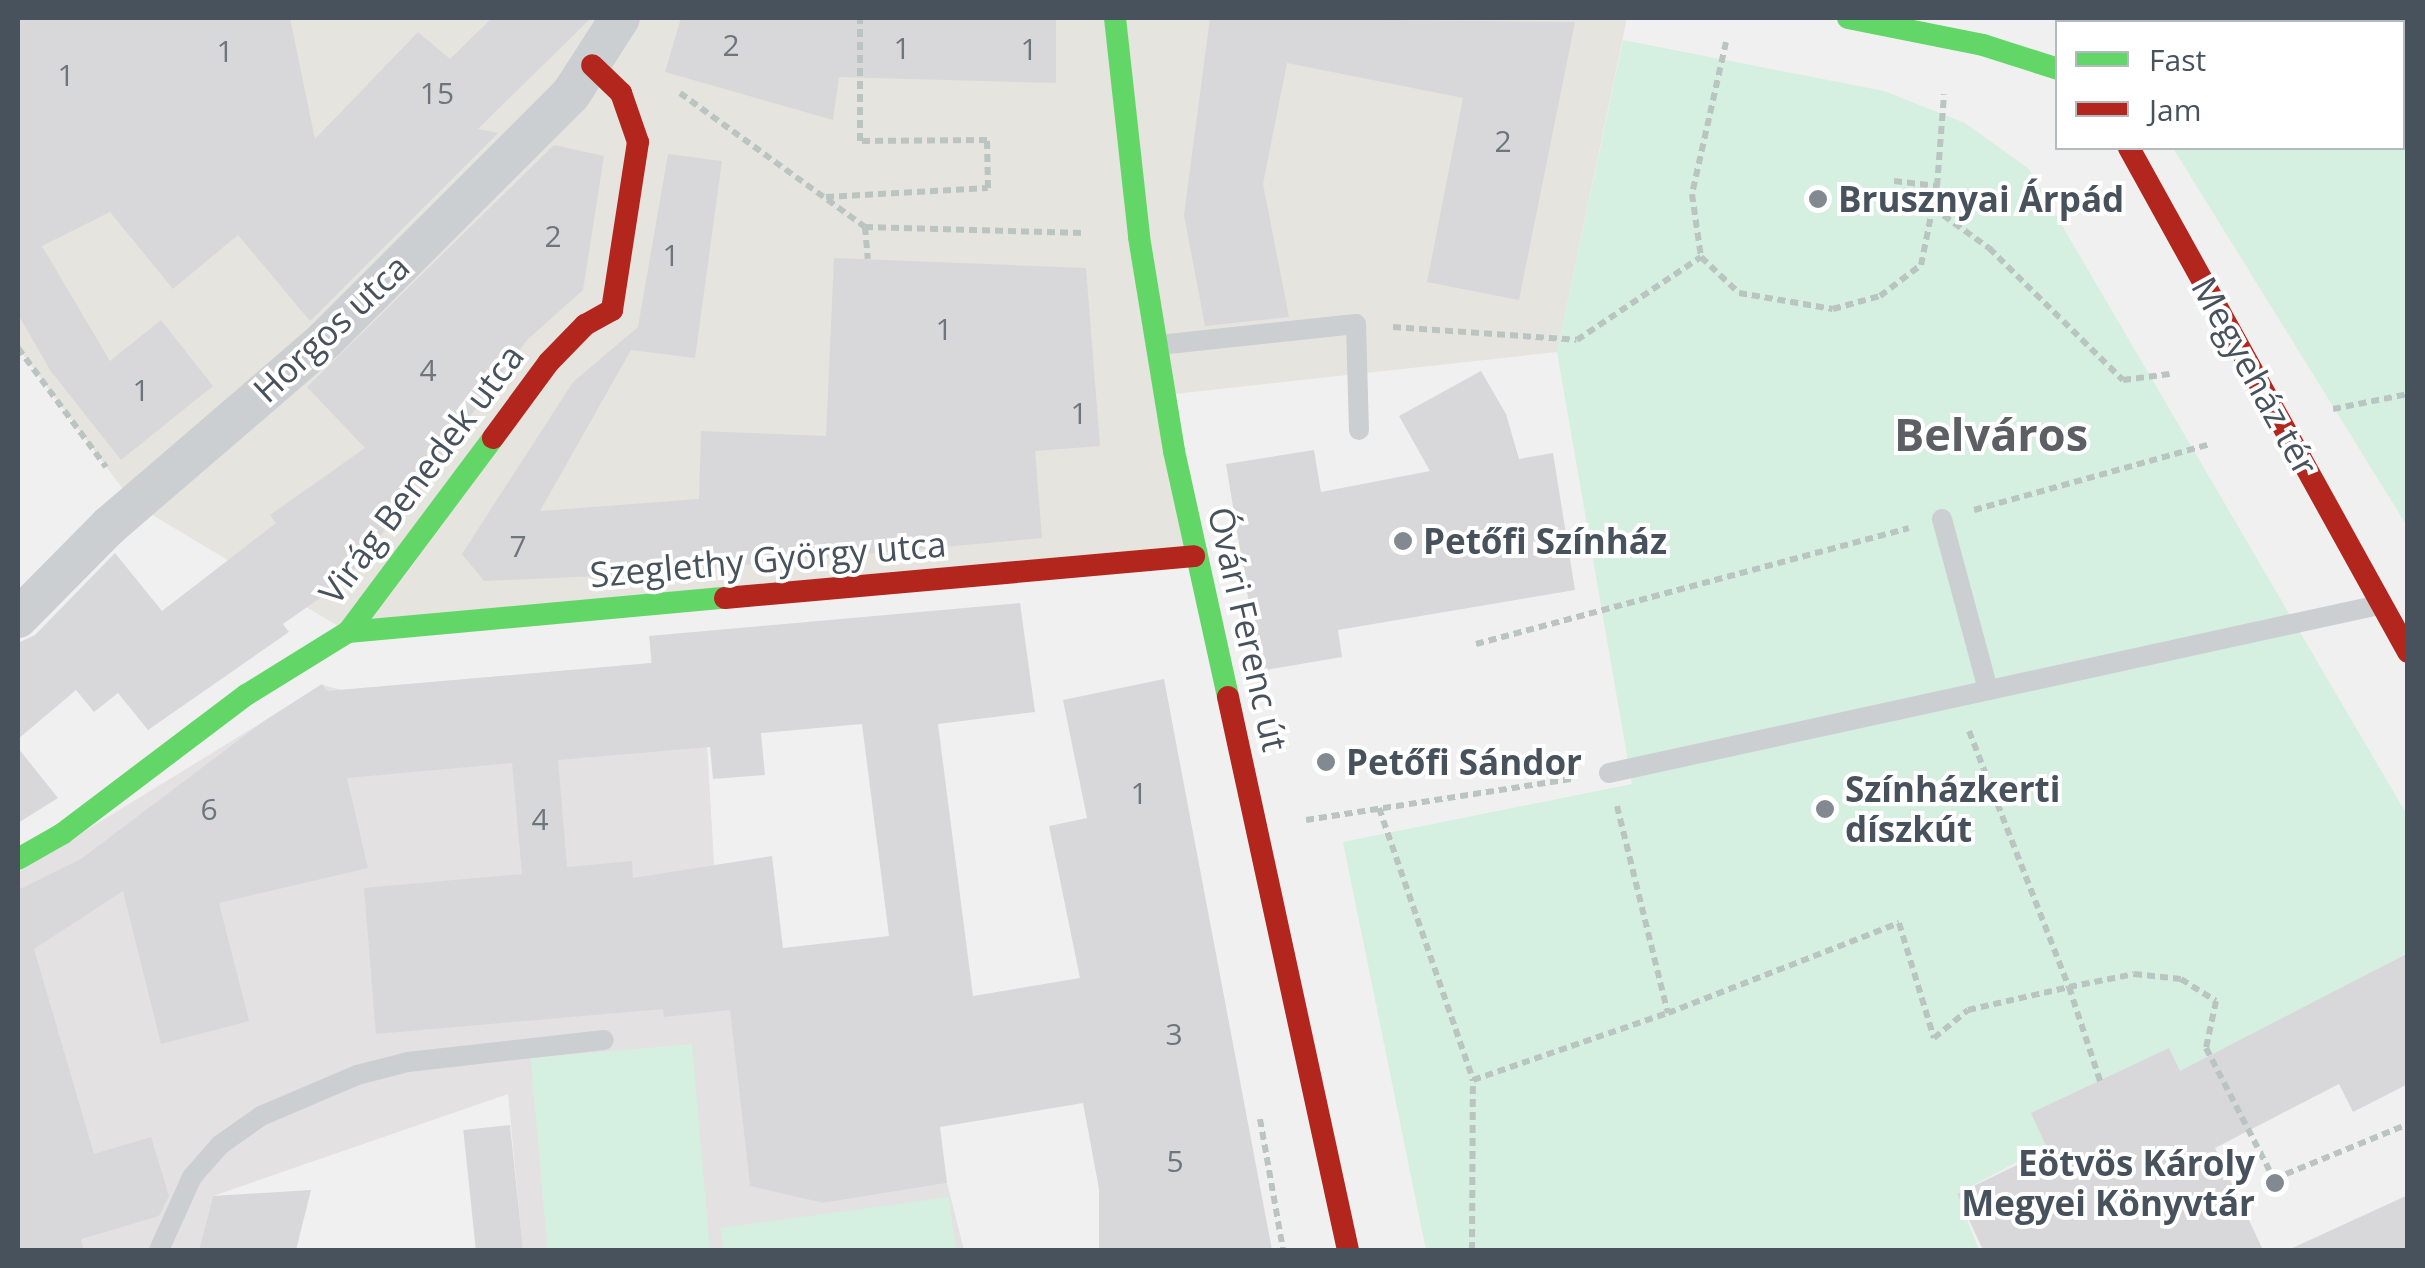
<!DOCTYPE html>
<meta charset="utf-8">
<style>
body{margin:0}
#map{position:relative;width:2425px;height:1268px;overflow:hidden;background:#f1f0f0;font-family:"Open Sans",sans-serif}
div>[style]{position:absolute}
[style*='--x']{left:calc(var(--x)*1px);top:calc(var(--y)*1px);width:calc(var(--w)*1px);rotate:calc(var(--a)*1deg)}
.commercial>*{inset:0;background:#e5e4de}
.education>*{inset:0;background:#e3e1e2}
.green>*{inset:0;background:#d5efe0;transform-origin:0 0}
.building>*{inset:0;background:#d8d8da;transform-origin:0 0}
.path>*{height:6px;margin-top:-3px;transform-origin:0;background:repeating-linear-gradient(90deg,#bac5c2 0 8px,transparent 0 13px)}
.lane>*{height:20px;margin:-10px;padding:0 10px;transform-origin:10px;border-radius:10px;background:#cccfd1}
.street>*{height:40px;margin:-20px;padding:0 20px;transform-origin:20px;border-radius:20px;background:#cccfd1}
.fast>*{height:22px;margin:-11px;padding:0 11px;transform-origin:11px;border-radius:11px;background:#63d668}
.jam>*{height:22px;margin:-11px;padding:0 11px;transform-origin:11px;border-radius:11px;background:#b3261e}
.dots>*{width:28px;height:28px;translate:-50% -50%;box-sizing:border-box;border:5px solid #fff;border-radius:50%}
span{translate:-50% -50%;white-space:nowrap;text-align:center;line-height:1.15;-webkit-text-stroke:8px #fff;paint-order:stroke}
.number-label{font-size:30px;color:#6d757d}
.number-label span{-webkit-text-stroke-width:0}
.poi-label{font-size:35px;color:#47525c;font-weight:700}
.left{translate:0 -50%;text-align:left}
.right{translate:-100% -50%;text-align:right}
.street-label{font-size:35px;color:#47525c}
.district-label{font-size:45px;color:#5c5f64;font-weight:700}
.frame{position:absolute;inset:0;border:20px solid #47525c;pointer-events:none}
.legend{position:absolute;left:2055px;top:20px;width:350px;height:130px;box-sizing:border-box;background:#fff;border:2px solid #b5babe;margin:0;padding:12px 18px;list-style:none;font-size:30px;color:#47525c}
.legend li{display:flex;align-items:center;gap:20px;height:50px}
.legend b{width:50px;border:2px solid #b5babe}
</style>
<div id="map">
<div class="commercial">
<div style="clip-path:polygon(18px 18px,1627px 18px,1557px 352px,1165px 395px,1194px 556px,348px 632px,134px 504px,18px 348px)"></div>
</div>
<div class="education">
<div style="clip-path:polygon(701px 639px,714px 864px,750px 1185px,823px 1203px,947px 1183px,964px 1250px,523px 1250px,508px 1094px,213px 1196px,199px 1250px,18px 1250px,18px 872px,323px 685px,342px 690px,651px 663px,650px 643px)"></div>
</div>
<div class="green">
<div style="clip-path:polygon(1623px 40px,1884px 91px,1965px 123px,2029px 169px,2407px 815px,2407px 953px,1957px 1194px,1979px 1250px,1426px 1250px,1343px 842px,1632px 784px,1557px 352px)"></div>
<div style="clip-path:polygon(2403px 121px,2407px 121px,2407px 526px,2173px 148px,2402px 148px)"></div>
<div style="left:692px;top:1044px;width:207px;height:162px;rotate:85deg"></div>
<div style="clip-path:polygon(949px 1197px,956px 1250px,723px 1250px,720px 1228px)"></div>
</div>
<div class="building">
<div style="clip-path:polygon(18px 18px,290px 18px,315px 139px,418px 32px,450px 59px,492px 18px,591px 18px,478px 129px,498px 133px,310px 321px,238px 235px,173px 289px,110px 212px,42px 246px,110px 361px,161px 320px,213px 386px,121px 460px,50px 370px,18px 314px)"></div>
<div style="clip-path:polygon(681px 18px,1056px 18px,1056px 83px,839px 77px,833px 120px,665px 72px)"></div>
<div style="clip-path:polygon(1210px 18px,1575px 22px,1519px 300px,1427px 282px,1463px 98px,1287px 63px,1263px 184px,1289px 317px,1205px 326px,1184px 215px)"></div>
<div style="clip-path:polygon(554px 145px,604px 156px,583px 290px,527px 340px,430px 470px,386px 511px,392px 520px,350px 577px,283px 624px,289px 632px,148px 730px,118px 693px,94px 712px,76px 690px,18px 739px,18px 643px,35px 635px,115px 553px,162px 611px,276px 523px,270px 515px,365px 448px,307px 387px)"></div>
<div style="clip-path:polygon(668px 154px,722px 161px,695px 358px,631px 350px,540px 511px,699px 499px,701px 431px,826px 436px,834px 258px,1086px 268px,1100px 446px,1035px 451px,1042px 538px,644px 574px,484px 581px,462px 554px,573px 382px,638px 327px)"></div>
<div style="clip-path:polygon(1481px 371px,1506px 414px,1519px 459px,1553px 453px,1575px 590px,1338px 630px,1342px 657px,1260px 671px,1226px 464px,1314px 450px,1321px 492px,1430px 471px,1399px 416px)"></div>
<div style="clip-path:polygon(evenodd,1020px 603px,1035px 712px,938px 724px,973px 996px,1080px 978px,1049px 826px,1087px 818px,1063px 700px,1164px 679px,1272px 1250px,1099px 1250px,1099px 1189px,1083px 1103px,940px 1127px,947px 1183px,823px 1203px,750px 1186px,730px 1010px,664px 1017px,663px 1009px,376px 1034px,364px 888px,522px 874px,512px 763px,347px 778px,368px 868px,219px 903px,249px 1021px,161px 1044px,123px 891px,34px 949px,94px 1154px,151px 1137px,169px 1196px,159px 1216px,81px 1239px,84px 1250px,18px 1250px,18px 890px,81px 859px,264px 721px,322px 684px,327px 691px,652px 663px,649px 636px,1020px 603px,862px 724px,889px 936px,783px 948px,772px 856px,633px 878px,632px 861px,567px 867px,558px 760px,710px 747px,713px 779px,765px 775px,761px 733px,862px 724px)"></div>
<div style="clip-path:polygon(18px 748px,58px 798px,18px 823px)"></div>
<div style="clip-path:polygon(2408px 953px,2408px 1084px,2353px 1112px,2339px 1084px,2215px 1148px,2263px 1250px,1983px 1250px,1957px 1194px,2048px 1150px,2031px 1113px,2169px 1048px,2180px 1071px)"></div>
<div style="left:510px;top:1125px;width:126px;height:47px;rotate:84deg"></div>
<div style="clip-path:polygon(311px 1190px,296px 1250px,199px 1250px,213px 1196px)"></div>
<div style="clip-path:polygon(2408px 1195px,2408px 1250px,2288px 1250px)"></div>
</div>
<div class="path">
<div style="--x:1726;--y:42;--w:156;--a:102.6"></div>
<div style="--x:1692;--y:194;--w:64;--a:81.9"></div>
<div style="--x:1701;--y:257;--w:52;--a:43.5"></div>
<div style="--x:1739;--y:293;--w:95;--a:9.7"></div>
<div style="--x:1833;--y:309;--w:49;--a:-15.5"></div>
<div style="--x:1880;--y:296;--w:51;--a:-37.1"></div>
<div style="--x:1921;--y:265;--w:81;--a:-78.6"></div>
<div style="--x:1937;--y:186;--w:92;--a:-85.6"></div>
<div style="--x:680;--y:93;--w:228;--a:35.9"></div>
<div style="--x:865;--y:227;--w:219;--a:1.6"></div>
<div style="--x:1894;--y:181;--w:43;--a:6.6"></div>
<div style="--x:826;--y:197;--w:162;--a:-3.2"></div>
<div style="--x:988;--y:188;--w:48;--a:-91.2"></div>
<div style="--x:987;--y:140;--w:127;--a:179.5"></div>
<div style="--x:860;--y:141;--w:123;--a:-90"></div>
<div style="--x:1933;--y:208;--w:69;--a:35.5"></div>
<div style="--x:1989;--y:248;--w:188;--a:44.6"></div>
<div style="--x:2123;--y:380;--w:47;--a:-7.3"></div>
<div style="--x:865;--y:227;--w:32;--a:85"></div>
<div style="--x:1393;--y:327;--w:184;--a:4"></div>
<div style="--x:1577;--y:340;--w:149;--a:-33.8"></div>
<div style="--x:18;--y:348;--w:148;--a:53.5"></div>
<div style="--x:2333;--y:409;--w:76;--a:-11.3"></div>
<div style="--x:1974;--y:510;--w:245;--a:-15.6"></div>
<div style="--x:1476;--y:644;--w:448;--a:-15"></div>
<div style="--x:1969;--y:731;--w:275;--a:68.7"></div>
<div style="--x:2069;--y:987;--w:66;--a:-11.3"></div>
<div style="--x:2134;--y:974;--w:47;--a:6.1"></div>
<div style="--x:2181;--y:979;--w:41;--a:32.2"></div>
<div style="--x:2216;--y:1001;--w:48;--a:102"></div>
<div style="--x:2206;--y:1048;--w:148;--a:62.6"></div>
<div style="--x:2274;--y:1179;--w:145;--a:-22.3"></div>
<div style="--x:1617;--y:806;--w:213;--a:76.2"></div>
<div style="--x:1668;--y:1013;--w:248;--a:-21.3"></div>
<div style="--x:1899;--y:923;--w:120;--a:73.1"></div>
<div style="--x:1934;--y:1038;--w:44;--a:-39.5"></div>
<div style="--x:1968;--y:1010;--w:104;--a:-12.8"></div>
<div style="--x:2069;--y:987;--w:99;--a:71.7"></div>
<div style="--x:1379;--y:808;--w:288;--a:70.9"></div>
<div style="--x:1306;--y:820;--w:273;--a:-8.8"></div>
<div style="--x:1260;--y:1119;--w:133;--a:80"></div>
<div style="--x:1472;--y:1250;--w:170;--a:-89.7"></div>
<div style="--x:1473;--y:1080;--w:206;--a:-19"></div>
</div>
<div class="lane">
<div style="--x:1159;--y:345;--w:198;--a:-6.1"></div>
<div style="--x:1356;--y:324;--w:106;--a:88.4"></div>
<div style="--x:1942;--y:519;--w:177;--a:74.9"></div>
<div style="--x:1609;--y:773;--w:788;--a:-12.31"></div>
<div style="--x:159;--y:1250;--w:80;--a:-65.7"></div>
<div style="--x:192;--y:1177;--w:43;--a:-48.8"></div>
<div style="--x:220;--y:1145;--w:50;--a:-35.3"></div>
<div style="--x:261;--y:1116;--w:104;--a:-23.1"></div>
<div style="--x:357;--y:1075;--w:53;--a:-14.3"></div>
<div style="--x:408;--y:1062;--w:197;--a:-6.4"></div>
</div>
<div class="street">
<div style="--x:2099;--y:22;--w:4;--a:-76"></div>
<div style="--x:2402;--y:102;--w:6;--a:9"></div>
<div style="--x:18;--y:618;--w:129;--a:-45.3"></div>
<div style="--x:109;--y:526;--w:285;--a:-40.7"></div>
<div style="--x:325;--y:340;--w:348;--a:-45"></div>
<div style="--x:571;--y:94;--w:90;--a:-57.2"></div>
</div>
<div class="fast">
<div style="--x:1115;--y:18;--w:220;--a:83.7"></div>
<div style="--x:1139;--y:237;--w:217;--a:80.7"></div>
<div style="--x:1174;--y:451;--w:252;--a:77.6"></div>
<div style="--x:1848;--y:18;--w:138;--a:11.3"></div>
<div style="--x:1983;--y:45;--w:79;--a:17.7"></div>
<div style="--x:348;--y:632;--w:379;--a:-5.2"></div>
<div style="--x:18;--y:859;--w:51;--a:-29.6"></div>
<div style="--x:62;--y:834;--w:231;--a:-37.1"></div>
<div style="--x:246;--y:695;--w:120;--a:-31.7"></div>
<div style="--x:348;--y:632;--w:242;--a:-53.2"></div>
</div>
<div class="jam">
<div style="--x:2129;--y:148;--w:576;--a:61.03"></div>
<div style="--x:493;--y:438;--w:94;--a:-53.6"></div>
<div style="--x:549;--y:362;--w:52;--a:-45.8"></div>
<div style="--x:585;--y:325;--w:31;--a:-29"></div>
<div style="--x:612;--y:310;--w:170;--a:-81.2"></div>
<div style="--x:638;--y:142;--w:52;--a:-109.1"></div>
<div style="--x:621;--y:93;--w:40;--a:-136"></div>
<div style="--x:725;--y:598;--w:471;--a:-5.1"></div>
<div style="--x:1228;--y:697;--w:566;--a:77.76"></div>
</div>
<div class="dots">
<div style="left:1818px;top:199px;background:#828990"></div>
<div style="left:1403px;top:541px;background:#828990"></div>
<div style="left:1326px;top:762px;background:#828990"></div>
<div style="left:1825px;top:809px;background:#828990"></div>
<div style="left:2275px;top:1183px;background:#828990"></div>
</div>
<div class="number-label">
<span style="left:731px;top:45px">2</span>
<span style="left:902px;top:48px">1</span>
<span style="left:1029px;top:49px">1</span>
<span style="left:225px;top:51px">1</span>
<span style="left:66px;top:75px">1</span>
<span style="left:437px;top:93px">15</span>
<span style="left:1503px;top:141px">2</span>
<span style="left:553px;top:236px">2</span>
<span style="left:671px;top:255px">1</span>
<span style="left:944px;top:329px">1</span>
<span style="left:428px;top:370px">4</span>
<span style="left:141px;top:390px">1</span>
<span style="left:1079px;top:413px">1</span>
<span style="left:518px;top:546px">7</span>
<span style="left:1139px;top:793px">1</span>
<span style="left:209px;top:809px">6</span>
<span style="left:540px;top:819px">4</span>
<span style="left:1174px;top:1034px">3</span>
<span style="left:1175px;top:1161px">5</span>
</div>
<div class="poi-label">
<span class="left" style="left:1838px;top:199px">Brusznyai Árpád</span>
<span class="left" style="left:1423px;top:541px">Petőfi Színház</span>
<span class="left" style="left:1346px;top:762px">Petőfi Sándor</span>
<span class="left" style="left:1845px;top:809px">Színházkerti<br>díszkút</span>
<span class="right" style="left:2255px;top:1183px">Eötvös Károly<br>Megyei Könyvtár</span>
</div>
<div class="street-label">
<span style="left:331px;top:328px;rotate:-43deg">Horgos utca</span>
<span style="left:2255px;top:376px;rotate:61deg">Megyeház tér</span>
<span style="left:421px;top:474px;rotate:-53deg">Virág Benedek utca</span>
<span style="left:768px;top:559px;rotate:-5deg">Szeglethy György utca</span>
<span style="left:1248px;top:629px;rotate:77deg">Óvári Ferenc út</span>
</div>
<div class="district-label">
<span style="left:1991px;top:434px">Belváros</span>
</div>
<div class="frame"></div>
<ul class="legend">
<li><b style="height:12px;background:#63d668"></b>Fast</li>
<li><b style="height:12px;background:#b3261e"></b>Jam</li>
</ul>
</div>
